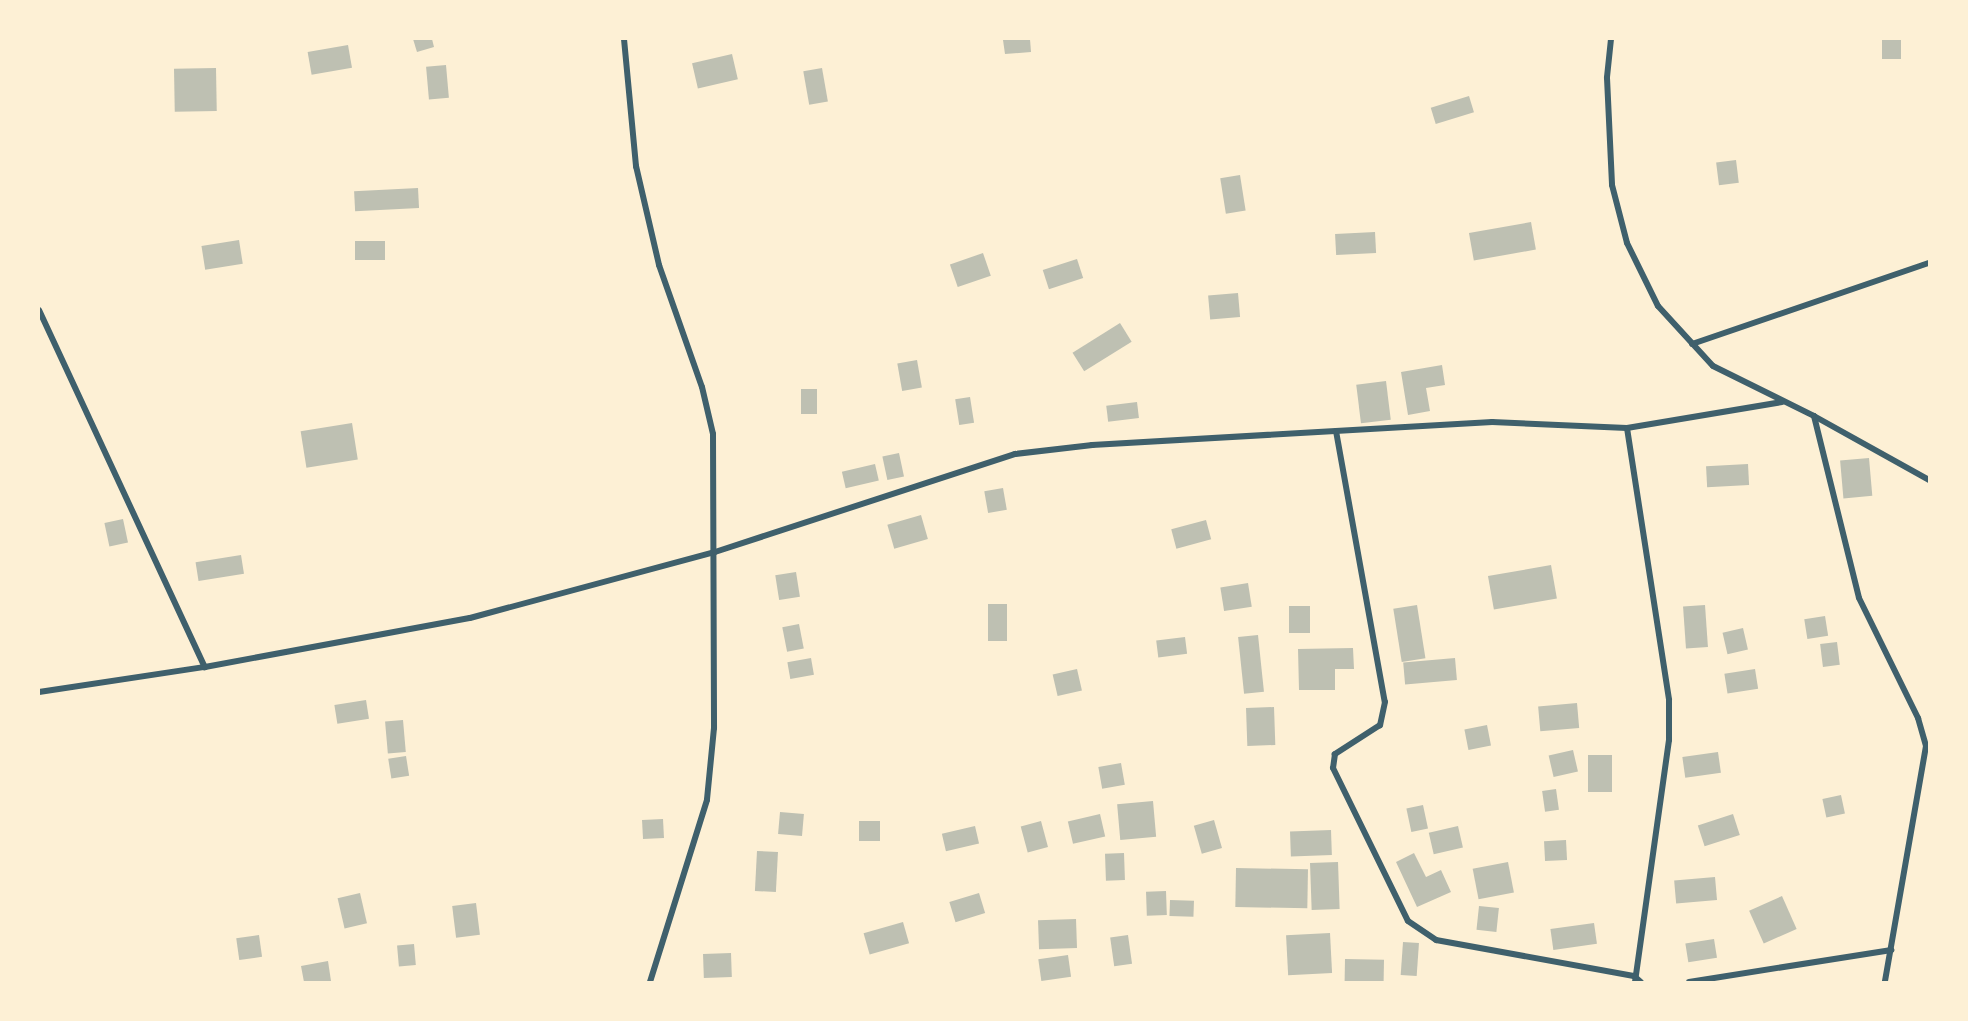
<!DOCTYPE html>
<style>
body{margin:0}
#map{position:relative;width:1968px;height:1021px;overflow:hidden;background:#fdf0d5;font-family:"PT Sans",sans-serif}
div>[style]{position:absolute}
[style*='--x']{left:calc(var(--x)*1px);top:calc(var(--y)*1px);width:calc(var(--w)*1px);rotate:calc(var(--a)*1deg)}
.building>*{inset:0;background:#bec0b2;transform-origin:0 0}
.minor>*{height:6px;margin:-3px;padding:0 3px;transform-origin:3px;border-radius:3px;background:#3f606c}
span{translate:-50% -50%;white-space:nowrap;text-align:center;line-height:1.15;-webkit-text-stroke:5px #fdf0d5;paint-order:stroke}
.frame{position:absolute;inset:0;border:40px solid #fdf0d5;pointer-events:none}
</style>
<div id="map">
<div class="building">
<div style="clip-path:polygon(413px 39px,432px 39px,434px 47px,417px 52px)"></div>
<div style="clip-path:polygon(1013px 39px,1030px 39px,1031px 52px,1005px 54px,1003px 40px)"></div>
<div style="left:1882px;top:39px;width:19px;height:20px"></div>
<div style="left:348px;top:45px;width:23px;height:41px;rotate:80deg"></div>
<div style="left:732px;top:54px;width:26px;height:41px;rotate:77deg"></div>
<div style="left:446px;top:65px;width:33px;height:20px;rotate:85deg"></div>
<div style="left:216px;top:68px;width:43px;height:42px;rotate:89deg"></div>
<div style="left:822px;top:68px;width:34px;height:19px;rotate:80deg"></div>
<div style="left:1469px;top:96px;width:17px;height:40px;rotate:73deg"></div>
<div style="left:1736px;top:160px;width:23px;height:20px;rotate:83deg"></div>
<div style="left:1240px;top:175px;width:36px;height:20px;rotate:81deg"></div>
<div style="left:418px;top:188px;width:20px;height:64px;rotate:87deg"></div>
<div style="left:1531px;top:222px;width:28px;height:63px;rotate:80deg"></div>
<div style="left:1375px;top:232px;width:21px;height:40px;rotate:87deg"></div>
<div style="left:239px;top:240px;width:24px;height:38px;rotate:81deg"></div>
<div style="left:385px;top:241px;width:19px;height:30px;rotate:90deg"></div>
<div style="left:983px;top:253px;width:24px;height:35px;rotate:71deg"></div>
<div style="left:1077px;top:259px;width:20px;height:36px;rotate:72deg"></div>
<div style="left:1238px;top:293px;width:24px;height:30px;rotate:85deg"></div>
<div style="left:1120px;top:323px;width:22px;height:56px;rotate:58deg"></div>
<div style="left:917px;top:360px;width:28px;height:20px;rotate:80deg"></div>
<div style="clip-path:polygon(1442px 365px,1445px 385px,1426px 388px,1430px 411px,1408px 415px,1401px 372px)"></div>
<div style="left:1386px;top:381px;width:39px;height:30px;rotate:83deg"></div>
<div style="left:801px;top:389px;width:16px;height:25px"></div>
<div style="left:970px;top:397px;width:26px;height:15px;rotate:81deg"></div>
<div style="left:1137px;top:402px;width:16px;height:31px;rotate:83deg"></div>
<div style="left:352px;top:423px;width:37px;height:52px;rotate:81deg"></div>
<div style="left:899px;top:453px;width:24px;height:17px;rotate:78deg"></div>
<div style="left:1869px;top:458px;width:38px;height:29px;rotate:85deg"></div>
<div style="left:875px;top:464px;width:17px;height:34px;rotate:77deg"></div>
<div style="left:1748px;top:464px;width:21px;height:42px;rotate:87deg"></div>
<div style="left:1003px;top:488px;width:22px;height:19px;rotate:80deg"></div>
<div style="left:921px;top:515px;width:25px;height:35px;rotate:74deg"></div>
<div style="left:123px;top:519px;width:24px;height:19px;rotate:78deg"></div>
<div style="left:1206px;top:520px;width:20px;height:36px;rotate:75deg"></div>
<div style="left:241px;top:555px;width:19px;height:46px;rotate:81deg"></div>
<div style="left:1551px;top:565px;width:34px;height:64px;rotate:80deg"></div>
<div style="left:796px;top:572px;width:25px;height:21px;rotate:81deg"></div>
<div style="left:1248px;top:583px;width:24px;height:28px;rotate:81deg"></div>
<div style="left:988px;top:604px;width:19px;height:37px"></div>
<div style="left:1417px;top:605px;width:54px;height:24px;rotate:81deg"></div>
<div style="left:1705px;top:605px;width:42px;height:22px;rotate:86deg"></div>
<div style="left:1289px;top:606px;width:21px;height:27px"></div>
<div style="left:1825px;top:616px;width:20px;height:21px;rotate:81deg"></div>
<div style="left:799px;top:624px;width:25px;height:17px;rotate:79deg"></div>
<div style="left:1743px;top:628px;width:22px;height:21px;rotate:77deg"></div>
<div style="left:1258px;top:635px;width:57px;height:20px;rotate:84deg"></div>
<div style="left:1185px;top:637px;width:17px;height:29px;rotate:83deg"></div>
<div style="left:1837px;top:642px;width:23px;height:17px;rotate:83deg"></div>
<div style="clip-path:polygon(1353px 648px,1354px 669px,1335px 669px,1335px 690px,1299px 690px,1298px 649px)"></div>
<div style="left:811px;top:658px;width:17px;height:24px;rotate:80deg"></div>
<div style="left:1455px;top:658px;width:22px;height:52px;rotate:85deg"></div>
<div style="left:1077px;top:669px;width:22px;height:25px;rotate:77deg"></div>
<div style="left:1755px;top:669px;width:20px;height:31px;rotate:81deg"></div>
<div style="left:366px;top:700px;width:19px;height:32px;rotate:81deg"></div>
<div style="left:1577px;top:703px;width:25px;height:39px;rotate:85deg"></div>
<div style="left:1274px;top:707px;width:38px;height:28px;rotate:88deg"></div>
<div style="left:403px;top:720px;width:32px;height:18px;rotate:85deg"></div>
<div style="left:1487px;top:725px;width:21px;height:23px;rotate:79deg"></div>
<div style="left:1573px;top:750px;width:22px;height:25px;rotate:77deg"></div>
<div style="left:1718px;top:752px;width:21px;height:36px;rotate:82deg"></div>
<div style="left:1588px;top:755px;width:24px;height:37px"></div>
<div style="left:406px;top:756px;width:20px;height:18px;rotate:81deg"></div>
<div style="left:1121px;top:763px;width:22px;height:23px;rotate:80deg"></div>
<div style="left:1556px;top:789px;width:21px;height:14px;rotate:82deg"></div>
<div style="left:1841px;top:795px;width:19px;height:19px;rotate:78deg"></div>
<div style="left:1153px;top:801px;width:36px;height:36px;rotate:85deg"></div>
<div style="left:1423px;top:805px;width:24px;height:17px;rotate:78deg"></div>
<div style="left:780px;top:812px;width:24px;height:22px;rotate:5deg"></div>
<div style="left:1100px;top:814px;width:23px;height:33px;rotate:77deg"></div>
<div style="left:1733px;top:814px;width:22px;height:37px;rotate:72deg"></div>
<div style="left:663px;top:819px;width:19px;height:21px;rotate:87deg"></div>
<div style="left:1214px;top:820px;width:29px;height:21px;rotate:74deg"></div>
<div style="left:859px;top:821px;width:21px;height:20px"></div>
<div style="left:1041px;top:821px;width:27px;height:21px;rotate:75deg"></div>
<div style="left:975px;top:826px;width:18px;height:34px;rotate:77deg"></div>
<div style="left:1458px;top:826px;width:22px;height:30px;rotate:77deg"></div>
<div style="left:1331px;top:830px;width:25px;height:41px;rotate:88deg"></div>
<div style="left:1566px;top:840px;width:20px;height:22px;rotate:87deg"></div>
<div style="left:757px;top:851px;width:21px;height:40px;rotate:3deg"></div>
<div style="left:1124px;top:853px;width:27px;height:19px;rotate:88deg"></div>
<div style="clip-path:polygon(1414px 853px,1426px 877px,1441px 870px,1451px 892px,1417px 907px,1396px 862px)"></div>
<div style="left:1338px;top:862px;width:47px;height:28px;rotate:88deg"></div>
<div style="left:1508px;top:862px;width:31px;height:36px;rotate:79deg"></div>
<div style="left:1236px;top:868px;width:72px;height:39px;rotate:1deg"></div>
<div style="left:1715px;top:877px;width:23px;height:41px;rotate:85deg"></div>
<div style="left:1166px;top:891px;width:24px;height:20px;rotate:88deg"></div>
<div style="left:360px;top:893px;width:31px;height:23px;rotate:77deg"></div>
<div style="left:979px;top:893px;width:21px;height:31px;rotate:73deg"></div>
<div style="left:1782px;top:896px;width:36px;height:36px;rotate:66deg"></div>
<div style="left:1170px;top:900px;width:24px;height:16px;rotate:2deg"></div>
<div style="left:476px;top:903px;width:32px;height:24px;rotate:83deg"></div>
<div style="left:1479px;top:906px;width:20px;height:24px;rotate:6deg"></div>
<div style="left:1076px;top:919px;width:29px;height:38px;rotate:88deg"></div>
<div style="left:903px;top:922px;width:22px;height:41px;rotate:74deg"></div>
<div style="left:1594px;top:923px;width:21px;height:44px;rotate:82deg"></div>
<div style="left:1330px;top:933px;width:40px;height:44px;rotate:87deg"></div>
<div style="left:259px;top:935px;width:22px;height:23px;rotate:82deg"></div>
<div style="left:1128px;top:935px;width:29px;height:18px;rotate:82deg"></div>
<div style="left:1714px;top:939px;width:19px;height:29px;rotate:81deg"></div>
<div style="left:1403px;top:942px;width:16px;height:33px;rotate:4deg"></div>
<div style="left:414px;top:944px;width:21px;height:17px;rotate:85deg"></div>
<div style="left:731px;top:953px;width:24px;height:28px;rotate:88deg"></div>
<div style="left:1068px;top:955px;width:22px;height:30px;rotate:82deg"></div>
<div style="left:1345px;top:959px;width:39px;height:23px;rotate:1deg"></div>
<div style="clip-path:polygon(328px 961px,331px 981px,304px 982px,301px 966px)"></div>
</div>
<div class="minor">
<div style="--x:624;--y:39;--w:128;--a:84.6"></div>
<div style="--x:636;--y:166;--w:102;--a:76.9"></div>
<div style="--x:659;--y:265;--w:129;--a:70.6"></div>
<div style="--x:702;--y:387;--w:48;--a:76.8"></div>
<div style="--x:713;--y:434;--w:294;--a:89.8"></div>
<div style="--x:714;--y:728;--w:72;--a:95.6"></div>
<div style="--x:707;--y:800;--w:191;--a:107.4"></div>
<div style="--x:1611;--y:39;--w:39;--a:96"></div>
<div style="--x:1607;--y:78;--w:107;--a:87.3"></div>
<div style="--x:1612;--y:185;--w:60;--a:75.5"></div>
<div style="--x:1627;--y:243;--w:70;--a:63.8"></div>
<div style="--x:1658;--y:306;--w:81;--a:47.5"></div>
<div style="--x:1713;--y:366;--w:113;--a:26.3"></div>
<div style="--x:1814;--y:416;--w:132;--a:29.1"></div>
<div style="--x:39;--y:310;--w:394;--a:65.1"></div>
<div style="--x:1692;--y:344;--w:250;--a:-18.9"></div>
<div style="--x:1814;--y:416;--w:187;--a:76.1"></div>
<div style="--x:1859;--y:598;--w:134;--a:63.8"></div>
<div style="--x:1918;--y:718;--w:29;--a:74"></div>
<div style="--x:1926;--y:746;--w:240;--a:99.9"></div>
<div style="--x:1627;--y:428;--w:275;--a:81.2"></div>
<div style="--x:1669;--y:700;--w:40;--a:90"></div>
<div style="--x:1669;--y:740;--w:244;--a:98"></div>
<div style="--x:1336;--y:431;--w:275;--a:79.8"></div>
<div style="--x:1385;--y:702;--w:24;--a:102"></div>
<div style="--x:1380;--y:725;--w:54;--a:147.2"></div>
<div style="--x:1335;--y:754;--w:14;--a:98"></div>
<div style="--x:1333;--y:768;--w:170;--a:63.9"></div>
<div style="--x:1408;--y:921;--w:34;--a:34"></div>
<div style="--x:1436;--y:940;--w:201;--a:10.3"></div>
<div style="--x:1634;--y:976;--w:9;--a:41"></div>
<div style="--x:39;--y:692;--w:168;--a:-8.6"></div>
<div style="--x:205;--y:667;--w:269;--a:-10.5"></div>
<div style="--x:470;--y:618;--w:254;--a:-15.1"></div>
<div style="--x:715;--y:552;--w:316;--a:-18.1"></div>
<div style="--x:1015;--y:454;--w:78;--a:-6.7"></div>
<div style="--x:1092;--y:445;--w:401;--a:-3.3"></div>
<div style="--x:1492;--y:422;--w:135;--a:2.5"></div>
<div style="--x:1627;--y:428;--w:157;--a:-9.5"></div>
<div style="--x:1689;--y:982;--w:205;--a:-9"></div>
</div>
<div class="frame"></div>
</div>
